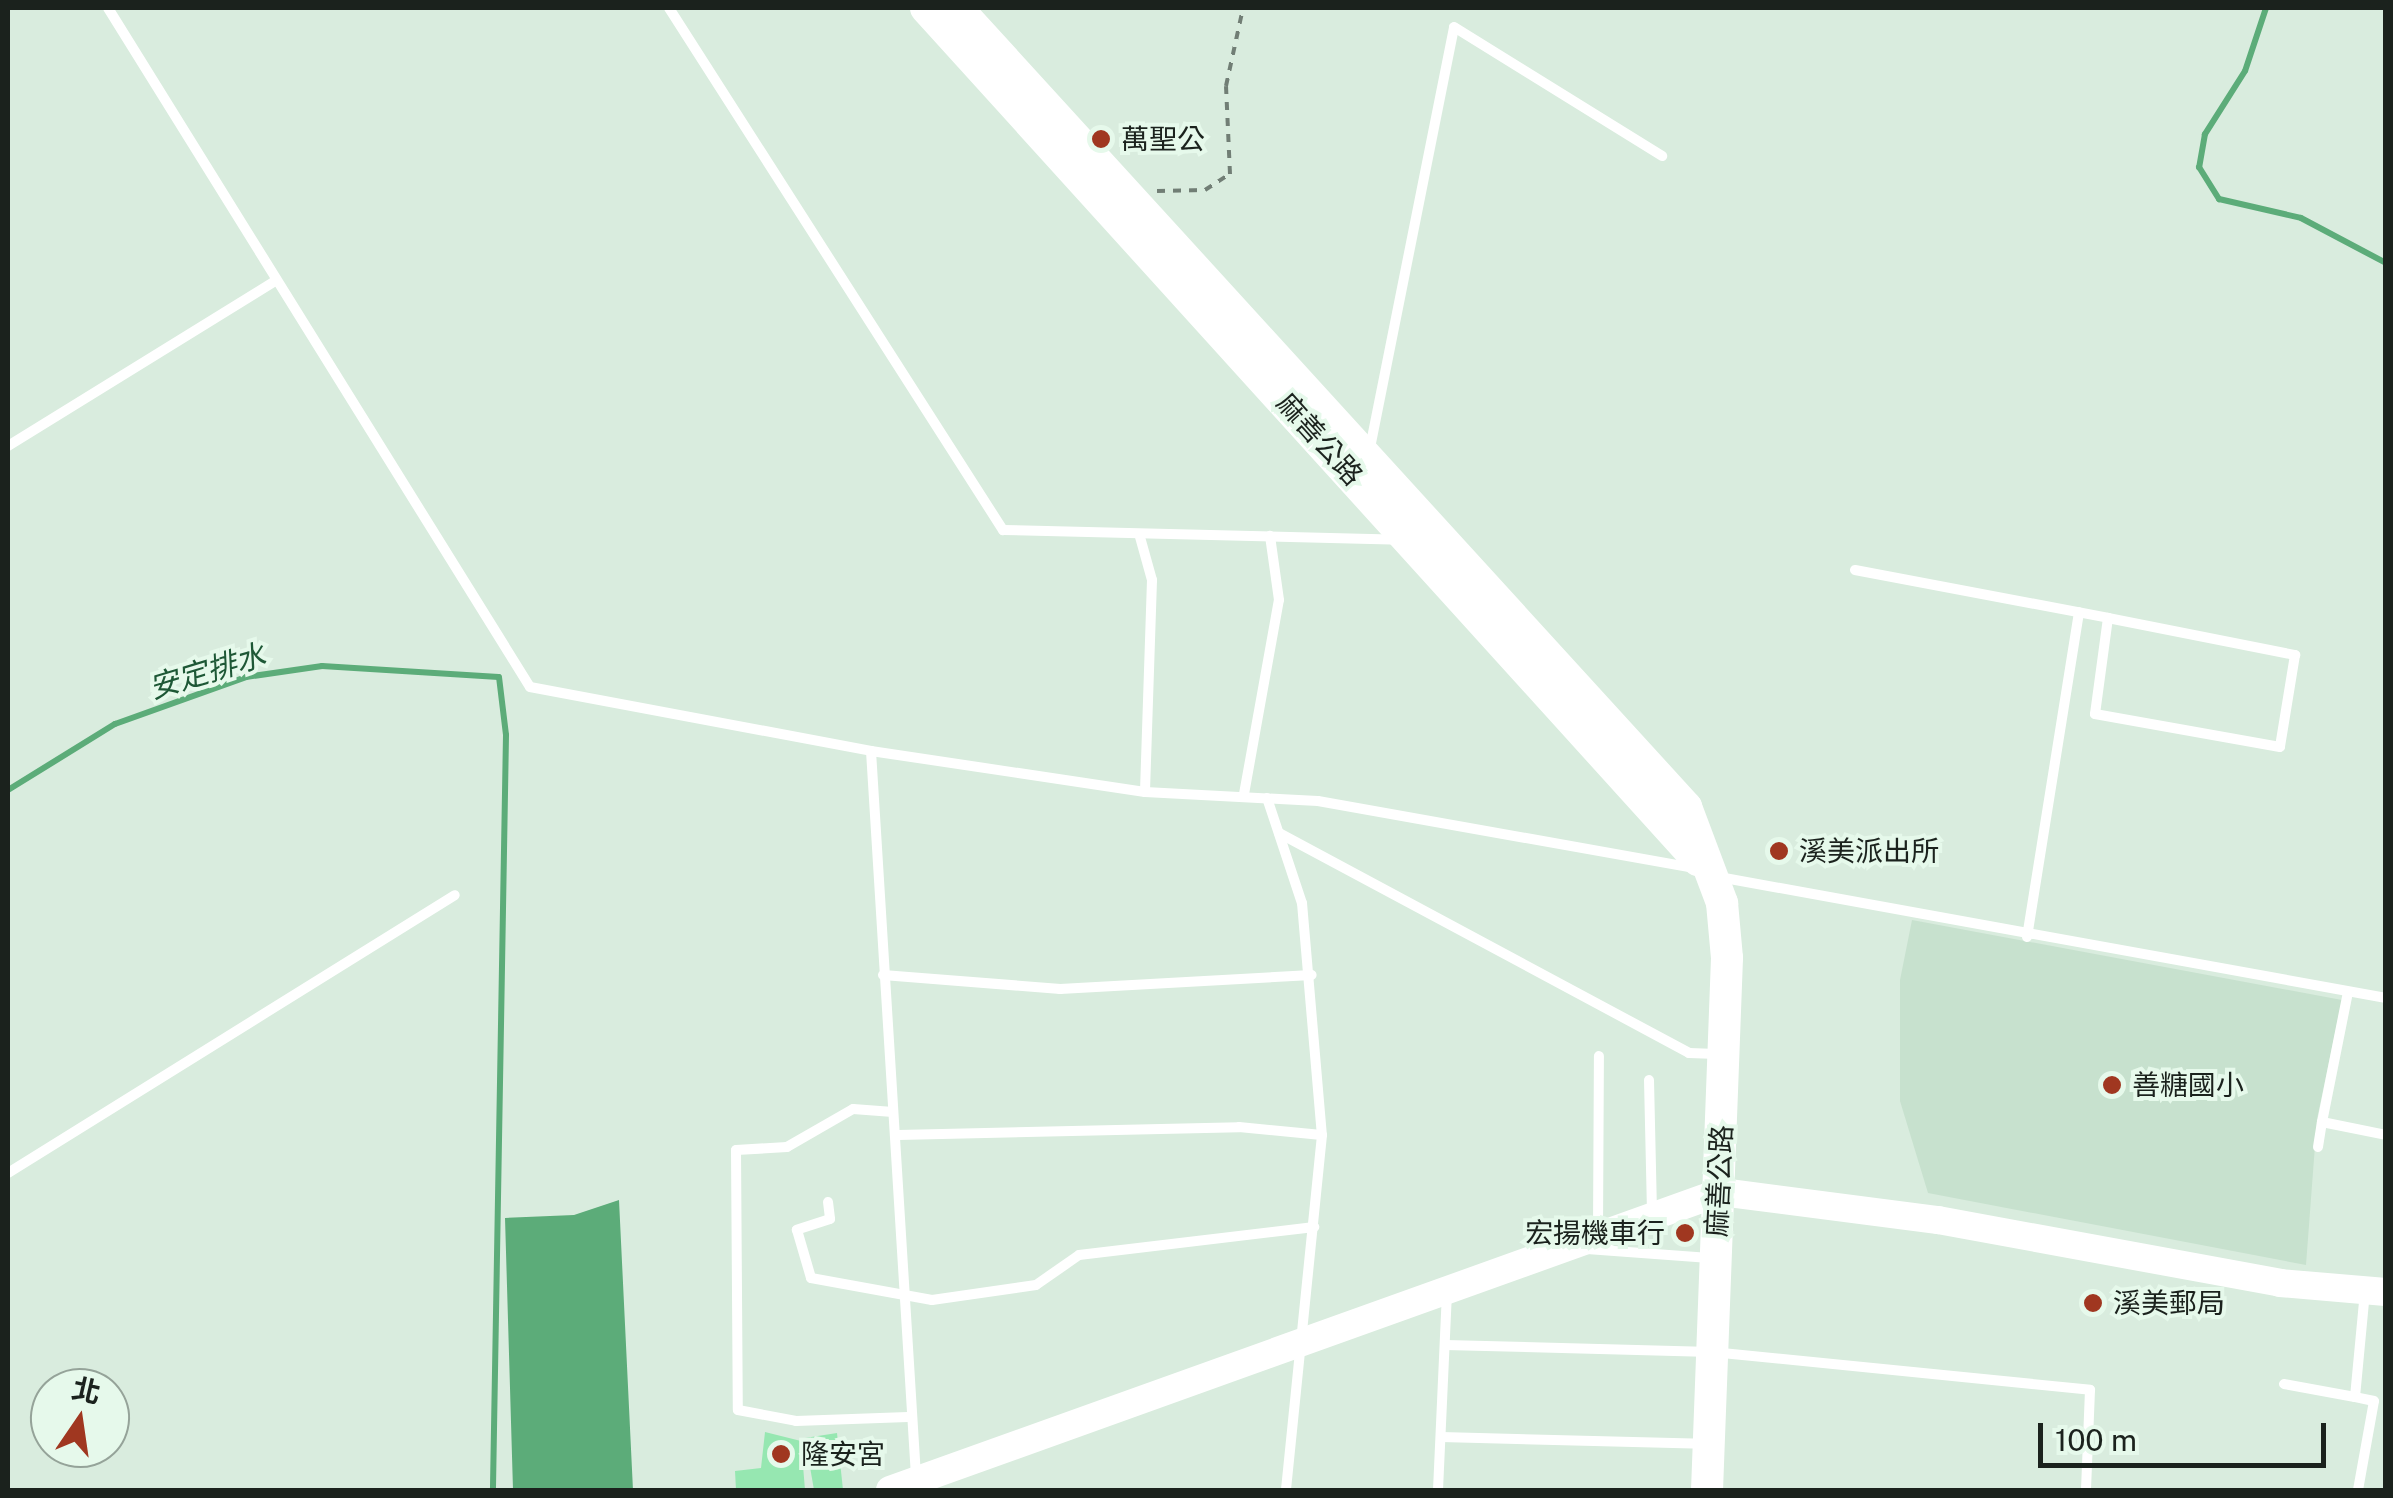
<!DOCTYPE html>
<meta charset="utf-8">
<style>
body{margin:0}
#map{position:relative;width:2393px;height:1498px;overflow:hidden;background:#d9ecde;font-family:"Public Sans","Noto Sans TC",sans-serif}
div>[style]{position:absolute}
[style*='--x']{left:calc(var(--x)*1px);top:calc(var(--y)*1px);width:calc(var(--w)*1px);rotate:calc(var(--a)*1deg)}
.built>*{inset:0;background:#c7e1ce}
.water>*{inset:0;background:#5cac79}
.stream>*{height:6px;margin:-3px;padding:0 3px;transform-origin:3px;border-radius:3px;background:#5cac79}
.building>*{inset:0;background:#96e7b1}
.path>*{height:4px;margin-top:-2px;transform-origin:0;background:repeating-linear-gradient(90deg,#717e75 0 8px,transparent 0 16px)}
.lane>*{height:10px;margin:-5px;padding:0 5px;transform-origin:5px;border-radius:5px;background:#fff}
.secondary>*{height:28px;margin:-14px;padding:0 14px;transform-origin:14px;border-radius:14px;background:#fff}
.primary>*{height:32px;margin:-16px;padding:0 16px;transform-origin:16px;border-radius:16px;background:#fff}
.dots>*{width:28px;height:28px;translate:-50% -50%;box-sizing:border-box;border:5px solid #e6f9eb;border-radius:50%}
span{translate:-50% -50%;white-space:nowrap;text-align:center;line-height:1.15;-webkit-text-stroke:8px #e6f9eb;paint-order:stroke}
.poi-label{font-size:28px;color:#1b221d}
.left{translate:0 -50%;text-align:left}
.right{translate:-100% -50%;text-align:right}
.street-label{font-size:28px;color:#1b221d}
.water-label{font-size:30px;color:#1e5836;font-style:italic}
.frame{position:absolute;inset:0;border:10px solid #1b221d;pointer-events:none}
.north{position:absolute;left:30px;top:1368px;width:100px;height:100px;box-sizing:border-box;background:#e6f9eb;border:2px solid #95a399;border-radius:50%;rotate:13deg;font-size:28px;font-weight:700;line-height:40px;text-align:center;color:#1b221d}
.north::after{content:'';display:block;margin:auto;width:35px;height:45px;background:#a03720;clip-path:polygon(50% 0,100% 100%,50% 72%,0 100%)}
.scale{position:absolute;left:2038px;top:1423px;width:288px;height:45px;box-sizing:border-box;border:5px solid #1b221d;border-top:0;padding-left:12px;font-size:30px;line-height:35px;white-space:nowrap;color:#1b221d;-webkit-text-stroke:8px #e6f9eb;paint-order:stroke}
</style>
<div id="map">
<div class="built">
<div style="clip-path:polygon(1912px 920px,2342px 1000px,2317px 1119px,2306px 1265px,1928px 1193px,1900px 1101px,1900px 980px)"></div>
</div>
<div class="water">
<div style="clip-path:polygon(619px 1200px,633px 1490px,513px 1490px,505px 1218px,574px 1215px)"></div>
</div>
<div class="stream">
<div style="--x:2266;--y:8;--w:66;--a:108.4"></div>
<div style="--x:2245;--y:71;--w:75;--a:122.4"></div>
<div style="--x:2205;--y:134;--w:34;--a:100"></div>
<div style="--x:2199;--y:167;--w:38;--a:58"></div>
<div style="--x:2219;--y:199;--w:84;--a:13"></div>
<div style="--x:2301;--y:218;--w:96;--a:27.9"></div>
<div style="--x:8;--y:790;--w:126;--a:-31.7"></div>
<div style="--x:115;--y:724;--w:139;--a:-19.7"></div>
<div style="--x:246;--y:677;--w:77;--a:-8.2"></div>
<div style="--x:322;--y:666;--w:177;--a:3.6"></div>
<div style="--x:499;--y:677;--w:58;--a:83.1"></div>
<div style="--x:506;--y:735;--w:755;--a:90.99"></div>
</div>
<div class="building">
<div style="clip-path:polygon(765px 1432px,801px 1441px,805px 1490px,736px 1490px,735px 1471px,761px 1468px)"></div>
<div style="clip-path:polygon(837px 1433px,843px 1490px,814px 1490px,805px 1438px)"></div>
</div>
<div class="path">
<div style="--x:1157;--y:191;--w:48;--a:-1.2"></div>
<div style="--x:1205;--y:190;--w:30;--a:-33"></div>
<div style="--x:1230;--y:174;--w:88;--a:-92.6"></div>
<div style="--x:1226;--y:86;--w:80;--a:-77.7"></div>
</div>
<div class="lane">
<div style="--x:108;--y:8;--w:799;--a:58.14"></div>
<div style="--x:530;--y:687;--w:347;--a:10.6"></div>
<div style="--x:871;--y:751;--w:277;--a:8.5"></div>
<div style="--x:1145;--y:792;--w:173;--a:3"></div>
<div style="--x:1318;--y:801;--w:377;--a:10.1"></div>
<div style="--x:669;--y:8;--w:620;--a:57.39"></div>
<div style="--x:1003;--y:530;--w:398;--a:1.4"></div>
<div style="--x:8;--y:446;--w:314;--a:-31.7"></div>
<div style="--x:1370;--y:448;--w:429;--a:-78.7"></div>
<div style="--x:1454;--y:27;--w:245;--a:31.8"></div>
<div style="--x:1140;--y:537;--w:45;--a:74.4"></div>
<div style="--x:1152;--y:580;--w:212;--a:91.9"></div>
<div style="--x:1855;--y:570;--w:258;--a:10.7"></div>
<div style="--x:2108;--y:618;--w:191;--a:11.2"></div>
<div style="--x:2295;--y:655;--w:93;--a:99.3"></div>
<div style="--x:2280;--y:747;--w:188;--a:-169.9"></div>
<div style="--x:2095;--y:714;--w:97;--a:-82.3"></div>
<div style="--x:871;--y:751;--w:727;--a:86.45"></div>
<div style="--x:1244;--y:794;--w:197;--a:-79.8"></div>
<div style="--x:1279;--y:600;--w:65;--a:-98"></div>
<div style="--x:1267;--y:798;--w:111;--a:71.6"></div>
<div style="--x:1302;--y:903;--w:233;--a:85.1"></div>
<div style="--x:1322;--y:1135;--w:357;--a:95.8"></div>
<div style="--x:1279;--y:833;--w:465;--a:28.2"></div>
<div style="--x:1689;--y:1053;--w:28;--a:2"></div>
<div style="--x:1719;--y:877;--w:678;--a:10.28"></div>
<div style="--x:2027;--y:937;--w:329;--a:-80.9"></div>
<div style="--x:883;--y:975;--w:178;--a:4.5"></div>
<div style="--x:1060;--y:989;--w:252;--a:-3.2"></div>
<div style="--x:2348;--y:992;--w:133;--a:101.3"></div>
<div style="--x:2322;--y:1122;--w:65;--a:11.5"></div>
<div style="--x:1649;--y:1080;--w:133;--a:88.7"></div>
<div style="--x:893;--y:1112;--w:40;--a:-175.7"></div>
<div style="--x:853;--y:1109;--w:76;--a:150.1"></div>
<div style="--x:787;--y:1147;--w:51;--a:176.6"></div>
<div style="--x:736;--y:1150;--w:260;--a:89.6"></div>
<div style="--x:738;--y:1410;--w:59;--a:10.7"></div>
<div style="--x:796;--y:1421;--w:112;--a:-2"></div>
<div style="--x:898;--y:1135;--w:341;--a:-1.3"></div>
<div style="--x:1239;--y:1127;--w:83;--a:5.5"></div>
<div style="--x:2318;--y:1147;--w:25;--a:-81"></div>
<div style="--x:8;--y:1173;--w:526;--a:-31.88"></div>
<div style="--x:828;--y:1202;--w:17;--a:83"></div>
<div style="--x:830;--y:1219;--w:35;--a:162"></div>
<div style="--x:797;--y:1230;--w:50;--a:73.7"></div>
<div style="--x:811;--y:1278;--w:123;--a:10.3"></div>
<div style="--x:932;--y:1300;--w:105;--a:-8.2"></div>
<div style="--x:1036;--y:1285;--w:52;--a:-34.9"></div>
<div style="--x:1079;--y:1255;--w:237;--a:-6.8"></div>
<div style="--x:1598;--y:1231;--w:175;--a:-89.7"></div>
<div style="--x:1587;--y:1249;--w:123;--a:4.2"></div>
<div style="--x:1445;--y:1345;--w:267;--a:1.5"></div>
<div style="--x:1712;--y:1352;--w:380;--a:5.7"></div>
<div style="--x:2090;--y:1390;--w:100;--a:92.3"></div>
<div style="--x:2284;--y:1384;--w:72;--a:10.4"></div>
<div style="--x:1441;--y:1437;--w:262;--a:1.5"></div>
<div style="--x:1438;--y:1490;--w:199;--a:-87.4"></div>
<div style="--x:2358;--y:1490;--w:90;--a:-79.8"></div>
<div style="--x:2374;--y:1401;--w:19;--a:-168"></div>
<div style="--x:2355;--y:1397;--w:106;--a:-84.6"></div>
</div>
<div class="secondary">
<div style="--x:890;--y:1490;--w:883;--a:-19.73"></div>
<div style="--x:1721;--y:1192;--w:219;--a:7.4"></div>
<div style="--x:1938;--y:1220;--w:348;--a:10.4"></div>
<div style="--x:2280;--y:1283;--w:106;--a:4.9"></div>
</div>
<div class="primary">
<div style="--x:926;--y:8;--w:1150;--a:47.82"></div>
<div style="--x:957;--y:8;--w:1082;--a:47.62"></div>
<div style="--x:1686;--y:807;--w:103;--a:69.4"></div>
<div style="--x:1722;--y:903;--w:55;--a:84.8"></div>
<div style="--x:1727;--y:958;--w:532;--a:92.15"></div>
</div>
<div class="dots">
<div style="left:1101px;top:139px;background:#a03720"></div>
<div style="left:1779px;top:851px;background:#a03720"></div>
<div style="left:2112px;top:1085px;background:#a03720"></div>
<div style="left:1685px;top:1233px;background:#a03720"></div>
<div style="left:2093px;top:1303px;background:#a03720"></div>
<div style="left:781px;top:1454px;background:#a03720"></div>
</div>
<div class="poi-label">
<span class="left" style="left:1121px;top:139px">萬聖公</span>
<span class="left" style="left:1799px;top:851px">溪美派出所</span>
<span class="left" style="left:2132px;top:1085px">善糖國小</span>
<span class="right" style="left:1665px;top:1233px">宏揚機車行</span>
<span class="left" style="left:2113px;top:1303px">溪美郵局</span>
<span class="left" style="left:801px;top:1454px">隆安宮</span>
</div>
<div class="street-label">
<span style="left:1320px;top:439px;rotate:48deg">麻善公路</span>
<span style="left:1719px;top:1181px;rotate:-87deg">麻善公路</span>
</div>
<div class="water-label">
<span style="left:207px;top:671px;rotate:-17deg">安定排水</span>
</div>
<div class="frame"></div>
<div class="north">北</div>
<div class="scale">100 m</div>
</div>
